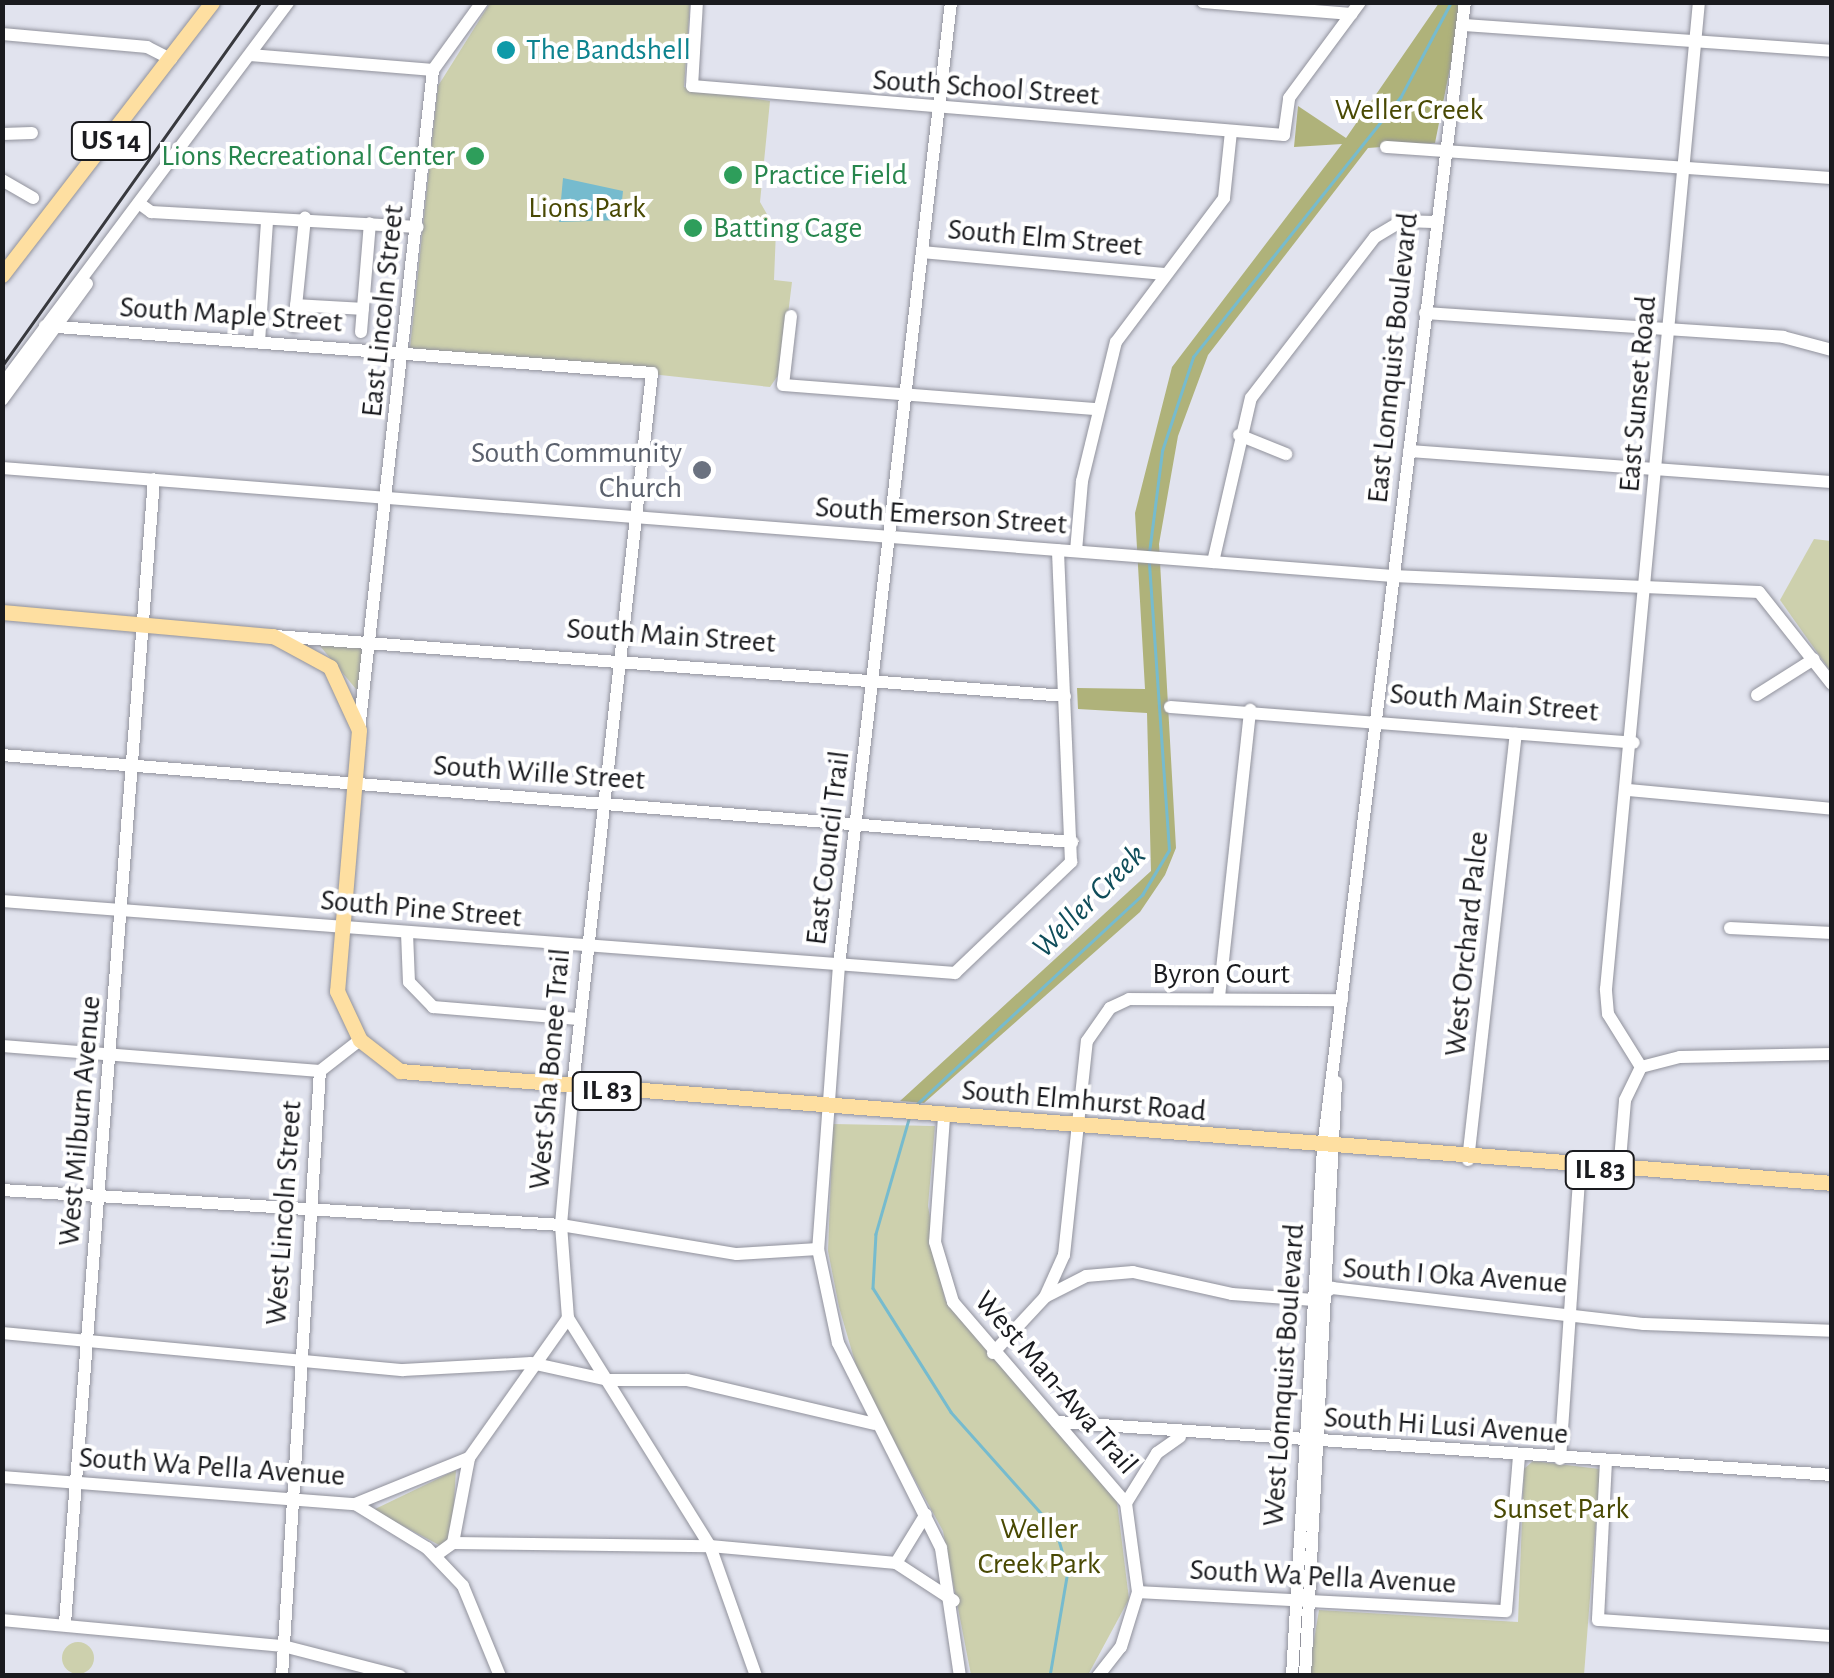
<!DOCTYPE html>
<style>
body{margin:0}
#map{position:relative;width:1834px;height:1678px;overflow:hidden;background:#e1e3ee;font-family:"Alegreya Sans",sans-serif}
div>[style]{position:absolute}
[style*='--x']{left:calc(var(--x)*1px);top:calc(var(--y)*1px);width:calc(var(--w)*1px);rotate:calc(var(--a)*1deg)}
.green>*{inset:0;background:#cdd0ad}
.round{border-radius:50%}
.forest>*{inset:0;background:#afb27a}
.water>*{inset:0;background:#76bbce}
.stream>*{height:2.5px;margin:-1.25px;padding:0 1.25px;transform-origin:1.25px;border-radius:1.25px;background:#76bbce}
.roads{filter:drop-shadow(0 0 2px #91929c) drop-shadow(0 0 2px #91929c)}
.minor>*{height:12px;margin:-6px;padding:0 6px;transform-origin:6px;border-radius:6px;background:#fff}
.major>*{height:15px;margin:-7.5px;padding:0 7.5px;transform-origin:7.5px;border-radius:7.5px;background:#fedfa1}
.rail>*{height:2.5px;margin:-1.25px;padding:0 1.25px;transform-origin:1.25px;border-radius:1.25px;background:#38393e}
.dots>*{width:28px;height:28px;translate:-50% -50%;box-sizing:border-box;border:5px solid #fff;border-radius:50%}
span{translate:-50% -50%;white-space:nowrap;text-align:center;line-height:1.15;-webkit-text-stroke:8px #fff;paint-order:stroke}
.shield-label span{padding:2px 8px;background:#fff;border:2px solid;border-radius:8px;-webkit-text-stroke-width:0}
.shield-label{font-size:28px;color:#1a1b1f;font-weight:700}
.culture-label{font-size:30px;color:#0d838f}
.left{translate:0 -50%;text-align:left}
.street-label{font-size:30px;color:#1a1b1f}
.park-label{font-size:30px;color:#494903}
.leisure-label{font-size:30px;color:#27864d}
.right{translate:-100% -50%;text-align:right}
.worship-label{font-size:30px;color:#5b616d}
.water-label{font-size:32px;color:#0f4d5a;font-style:italic}
.frame{position:absolute;inset:0;border:5px solid #1a1b1f;pointer-events:none}
</style>
<div id="map">
<div class="green">
<div style="clip-path:polygon(490px 3px,690px 3px,684px 87px,770px 101px,760px 202px,776px 230px,774px 280px,792px 282px,781px 371px,770px 387px,410px 348px,438px 86px)"></div>
<div style="clip-path:polygon(1814px 539px,1831px 541px,1831px 672px,1780px 600px)"></div>
<div style="clip-path:polygon(315px 640px,363px 647px,361px 695px)"></div>
<div style="clip-path:polygon(833px 1124px,935px 1126px,928px 1206px,945px 1300px,1117px 1502px,1129px 1599px,1088px 1675px,971px 1675px,943px 1531px,860px 1379px,839px 1307px,828px 1251px)"></div>
<div style="clip-path:polygon(1533px 1461px,1600px 1469px,1584px 1675px,1308px 1676px,1319px 1610px,1518px 1622px,1524px 1469px)"></div>
<div style="clip-path:polygon(456px 1470px,452px 1535px,441px 1546px,373px 1510px)"></div>
<div class="round" style="left:62px;top:1642px;width:32px;height:32px"></div>
</div>
<div class="forest">
<div style="clip-path:polygon(1439px 3px,1463px 3px,1435px 143px,1368px 148px,1208px 355px,1178px 436px,1159px 544px,1176px 848px,1165px 875px,1140px 912px,924px 1103px,900px 1101px,1151px 871px,1147px 713px,1078px 709px,1077px 688px,1145px 689px,1135px 513px,1172px 367px,1342px 144px,1294px 147px,1298px 106px,1346px 138px)"></div>
</div>
<div class="water">
<div style="clip-path:polygon(563px 178px,623px 191px,620px 220px,559px 222px)"></div>
</div>
<div class="stream">
<div style="--x:1149;--y:553;--w:103;--a:-82.7"></div>
<div style="--x:1162;--y:451;--w:99;--a:-71.7"></div>
<div style="--x:1193;--y:357;--w:332;--a:-51.4"></div>
<div style="--x:1400;--y:98;--w:109;--a:-62"></div>
<div style="--x:916;--y:1105;--w:309;--a:-42.9"></div>
<div style="--x:1142;--y:895;--w:52;--a:-59"></div>
<div style="--x:1169;--y:850;--w:290;--a:-94"></div>
<div style="--x:910;--y:1116;--w:123;--a:106.1"></div>
<div style="--x:876;--y:1234;--w:54;--a:93.2"></div>
<div style="--x:873;--y:1288;--w:146;--a:57.8"></div>
<div style="--x:951;--y:1412;--w:158;--a:48.3"></div>
<div style="--x:1056;--y:1530;--w:43;--a:73.7"></div>
<div style="--x:1068;--y:1571;--w:107;--a:99.7"></div>
</div>
<div class="roads">
<div class="minor">
<div style="--x:697;--y:2;--w:84;--a:93.4"></div>
<div style="--x:692;--y:86;--w:594;--a:4.73"></div>
<div style="--x:1284;--y:135;--w:37;--a:-82"></div>
<div style="--x:1289;--y:98;--w:119;--a:-53.5"></div>
<div style="--x:951;--y:2;--w:969;--a:96.63"></div>
<div style="--x:839;--y:965;--w:285;--a:94.2"></div>
<div style="--x:818;--y:1249;--w:96;--a:78"></div>
<div style="--x:838;--y:1343;--w:229;--a:63.3"></div>
<div style="--x:941;--y:1548;--w:129;--a:81.6"></div>
<div style="--x:1203;--y:2;--w:149;--a:4.6"></div>
<div style="--x:1463;--y:25;--w:370;--a:4"></div>
<div style="--x:2;--y:34;--w:146;--a:5.1"></div>
<div style="--x:147;--y:47;--w:27;--a:27"></div>
<div style="--x:250;--y:55;--w:184;--a:4.7"></div>
<div style="--x:2;--y:134;--w:30;--a:-2"></div>
<div style="--x:1386;--y:147;--w:447;--a:4"></div>
<div style="--x:2;--y:180;--w:36;--a:30"></div>
<div style="--x:140;--y:204;--w:14;--a:36"></div>
<div style="--x:151;--y:212;--w:267;--a:3.2"></div>
<div style="--x:922;--y:252;--w:243;--a:5.2"></div>
<div style="--x:296;--y:305;--w:67;--a:3.4"></div>
<div style="--x:1425;--y:313;--w:359;--a:3.8"></div>
<div style="--x:1783;--y:337;--w:51;--a:14.9"></div>
<div style="--x:791;--y:316;--w:69;--a:96.6"></div>
<div style="--x:783;--y:385;--w:316;--a:4.4"></div>
<div style="--x:45;--y:326;--w:609;--a:4.43"></div>
<div style="--x:652;--y:373;--w:707;--a:96.33"></div>
<div style="--x:574;--y:1076;--w:150;--a:95"></div>
<div style="--x:561;--y:1225;--w:93;--a:85.7"></div>
<div style="--x:568;--y:1318;--w:269;--a:58.1"></div>
<div style="--x:710;--y:1546;--w:138;--a:70.5"></div>
<div style="--x:294;--y:326;--w:109;--a:-84.2"></div>
<div style="--x:361;--y:332;--w:109;--a:-85.3"></div>
<div style="--x:259;--y:342;--w:122;--a:-86.2"></div>
<div style="--x:2;--y:385;--w:478;--a:-53.2"></div>
<div style="--x:2;--y:400;--w:144;--a:-53.8"></div>
<div style="--x:1239;--y:435;--w:51;--a:22"></div>
<div style="--x:1409;--y:451;--w:424;--a:4.2"></div>
<div style="--x:2;--y:468;--w:1395;--a:4.44"></div>
<div style="--x:1393;--y:576;--w:366;--a:2.5"></div>
<div style="--x:1759;--y:592;--w:117;--a:51.6"></div>
<div style="--x:1076;--y:551;--w:70;--a:-85.1"></div>
<div style="--x:1082;--y:481;--w:143;--a:-76.3"></div>
<div style="--x:1116;--y:342;--w:180;--a:-53.1"></div>
<div style="--x:1224;--y:198;--w:67;--a:-84"></div>
<div style="--x:1213;--y:562;--w:168;--a:-77"></div>
<div style="--x:1251;--y:398;--w:203;--a:-52.4"></div>
<div style="--x:1375;--y:237;--w:31;--a:-31"></div>
<div style="--x:1402;--y:221;--w:31;--a:2"></div>
<div style="--x:275;--y:636;--w:792;--a:4.34"></div>
<div style="--x:1757;--y:695;--w:67;--a:-32.3"></div>
<div style="--x:1170;--y:707;--w:465;--a:4.4"></div>
<div style="--x:359;--y:730;--w:664;--a:-83.6"></div>
<div style="--x:433;--y:70;--w:84;--a:-54.2"></div>
<div style="--x:2;--y:755;--w:1074;--a:4.65"></div>
<div style="--x:1629;--y:790;--w:204;--a:5.3"></div>
<div style="--x:2;--y:901;--w:956;--a:4.32"></div>
<div style="--x:955;--y:973;--w:161;--a:-43.7"></div>
<div style="--x:1071;--y:862;--w:312;--a:-92.4"></div>
<div style="--x:1730;--y:928;--w:102;--a:2.8"></div>
<div style="--x:407;--y:933;--w:49;--a:87.7"></div>
<div style="--x:409;--y:982;--w:35;--a:46"></div>
<div style="--x:433;--y:1007;--w:146;--a:4.7"></div>
<div style="--x:1219;--y:997;--w:289;--a:-83.8"></div>
<div style="--x:2;--y:1046;--w:319;--a:4.5"></div>
<div style="--x:1641;--y:1067;--w:62;--a:-121.9"></div>
<div style="--x:1608;--y:1014;--w:25;--a:-95"></div>
<div style="--x:1606;--y:989;--w:991;--a:-84.62"></div>
<div style="--x:1641;--y:1067;--w:40;--a:-14.4"></div>
<div style="--x:1680;--y:1057;--w:152;--a:-1.1"></div>
<div style="--x:944;--y:1117;--w:125;--a:94.1"></div>
<div style="--x:935;--y:1242;--w:63;--a:73.3"></div>
<div style="--x:953;--y:1302;--w:265;--a:49.3"></div>
<div style="--x:1468;--y:1160;--w:429;--a:-83.6"></div>
<div style="--x:1619;--y:1172;--w:72;--a:-85.2"></div>
<div style="--x:1625;--y:1100;--w:37;--a:-64"></div>
<div style="--x:2;--y:1190;--w:560;--a:3.58"></div>
<div style="--x:561;--y:1225;--w:178;--a:9.4"></div>
<div style="--x:737;--y:1254;--w:81;--a:-3.5"></div>
<div style="--x:1045;--y:1297;--w:46;--a:-27.1"></div>
<div style="--x:1086;--y:1276;--w:47;--a:-4.9"></div>
<div style="--x:1133;--y:1272;--w:101;--a:12.5"></div>
<div style="--x:1232;--y:1294;--w:82;--a:4.2"></div>
<div style="--x:1314;--y:1300;--w:22;--a:-34"></div>
<div style="--x:1332;--y:1288;--w:314;--a:6.6"></div>
<div style="--x:1644;--y:1324;--w:188;--a:2.1"></div>
<div style="--x:2;--y:1333;--w:403;--a:5.3"></div>
<div style="--x:403;--y:1370;--w:128;--a:-3.1"></div>
<div style="--x:531;--y:1363;--w:80;--a:12.3"></div>
<div style="--x:609;--y:1380;--w:78;--a:0"></div>
<div style="--x:687;--y:1380;--w:193;--a:13.2"></div>
<div style="--x:993;--y:1353;--w:76;--a:-47.1"></div>
<div style="--x:1045;--y:1297;--w:46;--a:-65.7"></div>
<div style="--x:1064;--y:1255;--w:215;--a:-83.9"></div>
<div style="--x:1087;--y:1041;--w:40;--a:-55.1"></div>
<div style="--x:1110;--y:1008;--w:21;--a:-25"></div>
<div style="--x:1129;--y:999;--w:213;--a:0.3"></div>
<div style="--x:1057;--y:1422;--w:777;--a:3.91"></div>
<div style="--x:1560;--y:1459;--w:291;--a:-86.1"></div>
<div style="--x:1606;--y:1461;--w:159;--a:92.9"></div>
<div style="--x:1598;--y:1620;--w:235;--a:3.9"></div>
<div style="--x:2;--y:1477;--w:354;--a:4.4"></div>
<div style="--x:355;--y:1504;--w:123;--a:-22"></div>
<div style="--x:355;--y:1504;--w:84;--a:31.4"></div>
<div style="--x:427;--y:1548;--w:52;--a:46.5"></div>
<div style="--x:463;--y:1586;--w:97;--a:67.7"></div>
<div style="--x:453;--y:1543;--w:257;--a:0.7"></div>
<div style="--x:710;--y:1546;--w:187;--a:5.2"></div>
<div style="--x:896;--y:1563;--w:69;--a:33.2"></div>
<div style="--x:435;--y:1556;--w:22;--a:-36"></div>
<div style="--x:453;--y:1543;--w:86;--a:-79.3"></div>
<div style="--x:469;--y:1458;--w:171;--a:-54.7"></div>
<div style="--x:896;--y:1563;--w:57;--a:-58.5"></div>
<div style="--x:1138;--y:1592;--w:368;--a:3"></div>
<div style="--x:1506;--y:1611;--w:156;--a:-85.2"></div>
<div style="--x:2;--y:1620;--w:282;--a:5.3"></div>
<div style="--x:283;--y:1646;--w:121;--a:14.4"></div>
<div style="--x:65;--y:1623;--w:1147;--a:-85.55"></div>
<div style="--x:282;--y:1676;--w:606;--a:-86.41"></div>
<div style="--x:320;--y:1071;--w:51;--a:-37.8"></div>
<div style="--x:1098;--y:1676;--w:37;--a:-52"></div>
<div style="--x:1121;--y:1647;--w:58;--a:-72.8"></div>
<div style="--x:1138;--y:1592;--w:90;--a:-97.7"></div>
<div style="--x:1126;--y:1503;--w:59;--a:-58.2"></div>
<div style="--x:1157;--y:1453;--w:28;--a:-35"></div>
<div style="--x:1292;--y:1676;--w:529;--a:-86.64"></div>
<div style="--x:1323;--y:1148;--w:1155;--a:-82.94"></div>
<div style="--x:1305;--y:1676;--w:595;--a:-87.01"></div>
</div>
<div class="major">
<div style="--x:2;--y:275;--w:344;--a:-52.4"></div>
<div style="--x:2;--y:612;--w:272;--a:5.1"></div>
<div style="--x:273;--y:636;--w:65;--a:28.5"></div>
<div style="--x:330;--y:667;--w:69;--a:65.3"></div>
<div style="--x:359;--y:730;--w:262;--a:94.8"></div>
<div style="--x:337;--y:991;--w:54;--a:64.9"></div>
<div style="--x:360;--y:1040;--w:51;--a:37.8"></div>
<div style="--x:400;--y:1071;--w:1436;--a:4.47"></div>
</div>
</div>
<div class="rail">
<div style="--x:2;--y:366;--w:447;--a:-54.6"></div>
</div>
<div class="dots">
<div style="left:506px;top:50px;background:#0f9aa8"></div>
<div style="left:475px;top:156px;background:#2e9e5b"></div>
<div style="left:733px;top:175px;background:#2e9e5b"></div>
<div style="left:693px;top:228px;background:#2e9e5b"></div>
<div style="left:702px;top:470px;background:#6b7280"></div>
</div>
<div class="shield-label">
<span style="left:111px;top:141px">US 14</span>
<span style="left:607px;top:1091px">IL 83</span>
<span style="left:1600px;top:1170px">IL 83</span>
</div>
<div class="culture-label">
<span class="left" style="left:526px;top:50px">The Bandshell</span>
</div>
<div class="street-label">
<span style="left:986px;top:88px;rotate:4deg">South School Street</span>
<span style="left:1045px;top:238px;rotate:5deg">South Elm Street</span>
<span style="left:383px;top:311px;rotate:-84deg">East Lincoln Street</span>
<span style="left:231px;top:315px;rotate:4deg">South Maple Street</span>
<span style="left:1393px;top:358px;rotate:-84deg">East Lonnquist Boulevard</span>
<span style="left:1638px;top:394px;rotate:-85deg">East Sunset Road</span>
<span style="left:941px;top:516px;rotate:4deg">South Emerson Street</span>
<span style="left:671px;top:636px;rotate:4deg">South Main Street</span>
<span style="left:1494px;top:703px;rotate:5deg">South Main Street</span>
<span style="left:539px;top:773px;rotate:4deg">South Wille Street</span>
<span style="left:828px;top:848px;rotate:-83deg">East Council Trail</span>
<span style="left:421px;top:909px;rotate:5deg">South Pine Street</span>
<span style="left:1467px;top:944px;rotate:-84deg">West Orchard Palce</span>
<span style="left:1221px;top:974px">Byron Court</span>
<span style="left:550px;top:1069px;rotate:-85deg">West Sha Bonee Trail</span>
<span style="left:1084px;top:1101px;rotate:5deg">South Elmhurst Road</span>
<span style="left:80px;top:1121px;rotate:-85deg">West Milburn Avenue</span>
<span style="left:284px;top:1213px;rotate:-86deg">West Lincoln Street</span>
<span style="left:1455px;top:1276px;rotate:4deg">South I Oka Avenue</span>
<span style="left:1284px;top:1375px;rotate:-86deg">West Lonnquist Boulevard</span>
<span style="left:1056px;top:1383px;rotate:49deg">West Man-Awa Trail</span>
<span style="left:1446px;top:1426px;rotate:4deg">South Hi Lusi Avenue</span>
<span style="left:212px;top:1467px;rotate:4deg">South Wa Pella Avenue</span>
<span style="left:1323px;top:1577px;rotate:3deg">South Wa Pella Avenue</span>
</div>
<div class="park-label">
<span style="left:1409px;top:110px">Weller Creek</span>
<span style="left:587px;top:208px">Lions Park</span>
<span style="left:1561px;top:1509px">Sunset Park</span>
<span style="left:1039px;top:1546px">Weller<br>Creek Park</span>
</div>
<div class="leisure-label">
<span class="right" style="left:455px;top:156px">Lions Recreational Center</span>
<span class="left" style="left:753px;top:175px">Practice Field</span>
<span class="left" style="left:713px;top:228px">Batting Cage</span>
</div>
<div class="worship-label">
<span class="right" style="left:682px;top:470px">South Community<br>Church</span>
</div>
<div class="water-label">
<span style="left:1089px;top:901px;rotate:-45deg">Weller Creek</span>
</div>
<div class="frame"></div>
</div>
